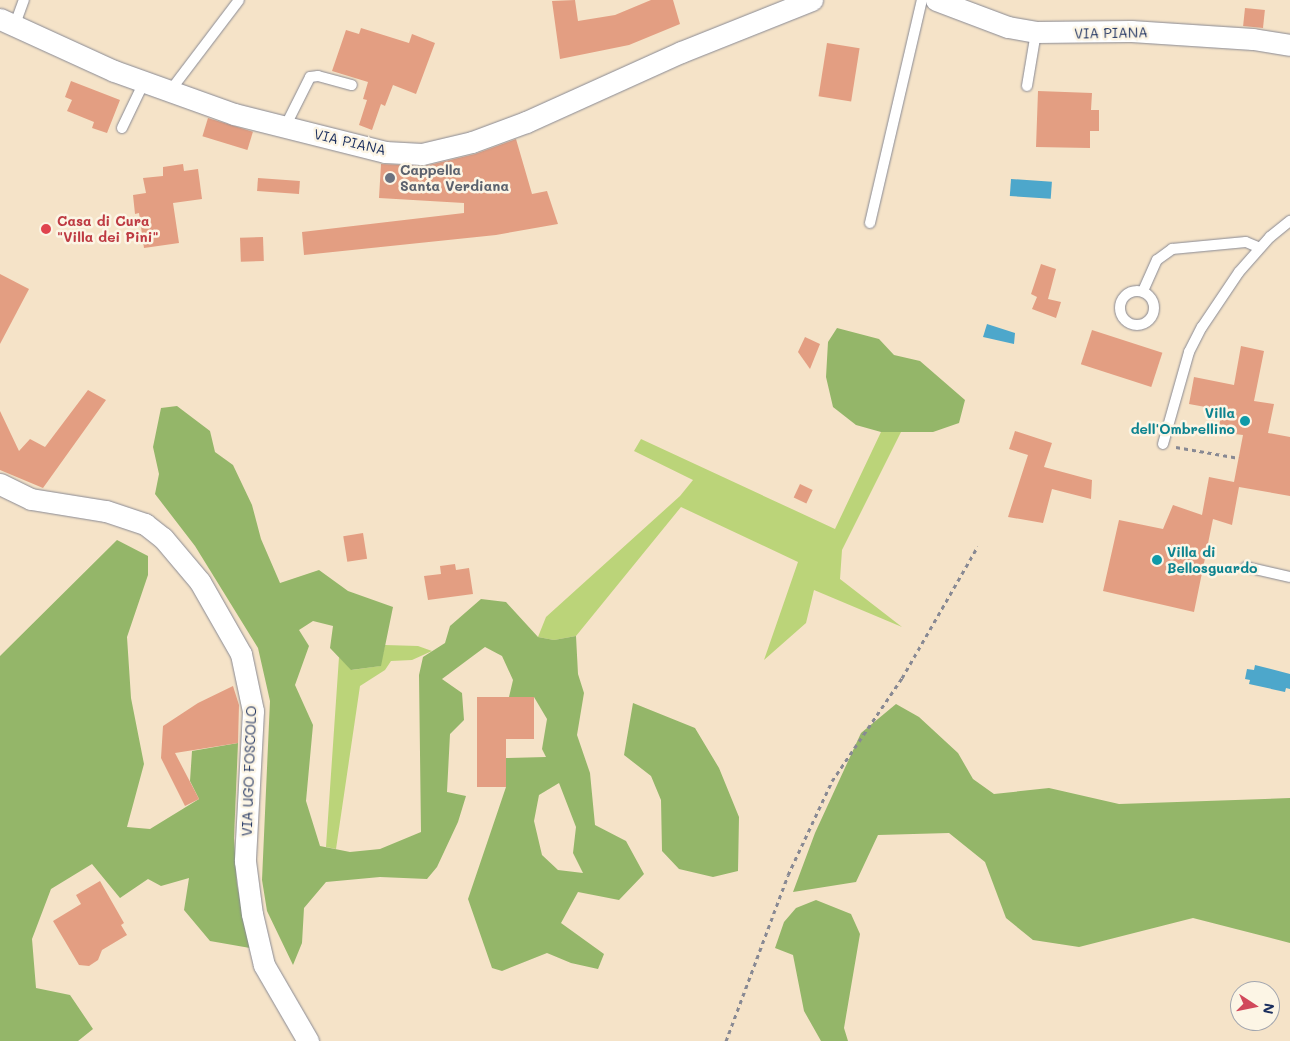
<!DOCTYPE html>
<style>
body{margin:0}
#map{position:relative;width:1290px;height:1041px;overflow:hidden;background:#f5e3c8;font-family:Mali,sans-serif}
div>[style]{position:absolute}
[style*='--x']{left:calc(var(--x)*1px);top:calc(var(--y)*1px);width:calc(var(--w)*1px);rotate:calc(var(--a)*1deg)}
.green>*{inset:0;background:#bbd479}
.forest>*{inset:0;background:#94b669}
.water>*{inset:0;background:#4da7cb;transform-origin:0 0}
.building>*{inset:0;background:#e39e82;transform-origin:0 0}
.path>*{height:3px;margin-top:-1.5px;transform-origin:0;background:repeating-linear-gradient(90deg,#888993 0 4px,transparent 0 8px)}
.roads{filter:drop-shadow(0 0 1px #888993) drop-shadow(0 0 1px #888993)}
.lane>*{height:10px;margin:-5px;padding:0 5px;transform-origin:5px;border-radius:5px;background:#fff}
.lane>.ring{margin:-5px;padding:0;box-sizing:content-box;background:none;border:10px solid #fff;border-radius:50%}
.street>*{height:21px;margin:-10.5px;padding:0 10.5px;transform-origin:10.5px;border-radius:10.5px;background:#fff}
.dots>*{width:14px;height:14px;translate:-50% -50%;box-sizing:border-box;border:2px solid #fcf5e5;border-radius:50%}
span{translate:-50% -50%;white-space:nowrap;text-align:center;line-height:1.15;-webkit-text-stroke:5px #fcf5e5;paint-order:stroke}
.street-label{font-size:14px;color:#1b2f5e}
.worship-label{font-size:14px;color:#5b616d;font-weight:700}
.left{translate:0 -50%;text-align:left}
.health-label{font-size:14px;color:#be3a42;font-weight:700}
.culture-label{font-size:14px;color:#0d838f;font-weight:700}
.right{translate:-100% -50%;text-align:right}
.north{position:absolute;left:1230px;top:981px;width:50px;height:50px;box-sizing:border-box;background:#fcf5e5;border:1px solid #a2a6af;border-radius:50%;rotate:101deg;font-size:14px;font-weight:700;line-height:20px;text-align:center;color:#1b2f5e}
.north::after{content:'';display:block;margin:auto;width:18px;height:22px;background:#d1495b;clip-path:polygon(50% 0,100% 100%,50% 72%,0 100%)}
</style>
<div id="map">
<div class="green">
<div style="clip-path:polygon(902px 430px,842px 550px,840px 579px,902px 627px,814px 590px,806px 623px,764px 660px,798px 562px,681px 507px,576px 636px,554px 640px,538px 637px,546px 617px,680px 496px,693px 480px,634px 451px,641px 439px,835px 529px,881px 432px)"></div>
<div style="clip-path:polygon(385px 645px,418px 646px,432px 651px,412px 660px,391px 661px,385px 670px,360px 686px,336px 849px,326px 847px,339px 657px,352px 670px,380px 666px)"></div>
</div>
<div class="forest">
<div style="clip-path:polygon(837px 328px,879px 339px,894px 355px,920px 361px,965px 400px,959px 423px,933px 432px,881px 432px,856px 425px,833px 407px,826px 377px,828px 342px)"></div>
<div style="clip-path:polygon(evenodd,177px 406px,210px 431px,215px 452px,233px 465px,252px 505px,261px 539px,280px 583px,319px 570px,348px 591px,393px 607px,381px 666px,351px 670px,330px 648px,333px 626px,313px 621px,299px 630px,309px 646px,295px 685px,313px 725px,306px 801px,320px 846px,350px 852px,380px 849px,421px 832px,419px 675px,423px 657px,445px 643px,450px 626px,481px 599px,506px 602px,538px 637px,554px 640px,576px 636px,578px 674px,584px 693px,577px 735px,590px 773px,595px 825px,626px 841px,644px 874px,619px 900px,578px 892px,561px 923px,604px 954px,598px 969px,571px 963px,547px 953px,502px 971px,492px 968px,468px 899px,506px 787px,506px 758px,546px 757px,542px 749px,547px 719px,534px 697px,509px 697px,513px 680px,502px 656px,485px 647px,442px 679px,462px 693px,464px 720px,450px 734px,447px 792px,466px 796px,458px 822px,437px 867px,427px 879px,380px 877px,326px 882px,304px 908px,302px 943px,293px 965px,267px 911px,262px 880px,270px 701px,258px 648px,195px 546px,155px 494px,159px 474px,153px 447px,161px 408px,177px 406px,559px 783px,576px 827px,573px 853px,583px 873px,558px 870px,542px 855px,534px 821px,539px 795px,559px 783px)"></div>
<div style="clip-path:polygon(117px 540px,148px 556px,148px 575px,127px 637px,131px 698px,144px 764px,127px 827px,150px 829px,199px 799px,190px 781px,192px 751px,238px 743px,234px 838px,237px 884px,250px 948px,210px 941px,184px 910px,189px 878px,161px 886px,148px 879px,120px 898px,92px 864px,51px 889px,32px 939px,36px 988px,70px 995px,93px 1029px,78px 1041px,0 1041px,0 656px)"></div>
<div style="clip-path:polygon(633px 703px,695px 728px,719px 768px,739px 817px,738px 871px,713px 877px,679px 869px,662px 851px,661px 800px,651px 776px,624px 755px)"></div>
<div style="clip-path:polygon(896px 704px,919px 717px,958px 753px,973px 779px,994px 794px,1049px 788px,1119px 804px,1290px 798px,1290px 943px,1193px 918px,1079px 947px,1033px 940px,1006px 918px,985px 862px,949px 833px,878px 835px,856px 882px,793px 892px,815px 833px,861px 733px)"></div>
<div style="clip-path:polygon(816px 900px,851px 914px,860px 934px,844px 1028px,848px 1041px,821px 1041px,804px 1011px,793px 955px,775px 948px,784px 922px,796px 908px)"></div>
</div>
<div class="water">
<div style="left:1011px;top:179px;width:41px;height:17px;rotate:4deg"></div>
<div style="clip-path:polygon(987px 324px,1015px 333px,1014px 344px,983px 337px)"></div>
<div style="clip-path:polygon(1255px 665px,1290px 674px,1290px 689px,1286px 688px,1285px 692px,1249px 684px,1250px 680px,1245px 679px,1247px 669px,1254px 670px)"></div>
</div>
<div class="building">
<div style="clip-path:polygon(575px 0,578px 21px,615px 15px,651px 0,673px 0,680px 24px,629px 45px,560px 59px,552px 1px)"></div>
<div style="left:1245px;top:8px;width:20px;height:18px;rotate:6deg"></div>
<div style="clip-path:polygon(361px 28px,409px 43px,412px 34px,435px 43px,416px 94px,393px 85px,385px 106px,381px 104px,372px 130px,359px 125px,367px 100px,363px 99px,368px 82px,332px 71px,346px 30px,359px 34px)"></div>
<div style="left:827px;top:43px;width:33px;height:54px;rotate:9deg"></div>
<div style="clip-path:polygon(71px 81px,120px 100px,107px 133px,92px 128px,94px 122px,67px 111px,72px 100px,65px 97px)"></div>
<div style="clip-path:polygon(1038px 91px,1092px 93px,1091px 110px,1099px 110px,1099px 131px,1090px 131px,1090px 148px,1036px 147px)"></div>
<div style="left:208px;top:118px;width:47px;height:19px;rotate:17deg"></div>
<div style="clip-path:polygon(516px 139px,532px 194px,547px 191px,558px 224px,496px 235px,304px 255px,302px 232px,464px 213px,464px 203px,379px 198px,381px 164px,425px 166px,475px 154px)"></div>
<div style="clip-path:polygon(183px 164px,184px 171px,198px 169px,202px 199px,173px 203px,179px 243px,144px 248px,139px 213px,135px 214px,133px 195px,146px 193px,143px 178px,163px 176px,163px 167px)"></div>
<div style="left:258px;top:178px;width:42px;height:13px;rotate:4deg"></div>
<div style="left:263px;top:237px;width:24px;height:23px;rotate:88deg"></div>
<div style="clip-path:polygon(1041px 264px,1056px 269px,1048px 299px,1061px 302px,1056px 318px,1032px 309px,1037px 297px,1031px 294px)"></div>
<div style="clip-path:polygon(0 274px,29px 289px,0 344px)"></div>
<div style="left:1092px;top:330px;width:74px;height:36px;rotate:18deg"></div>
<div style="clip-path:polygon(805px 337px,820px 344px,810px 369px,798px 352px)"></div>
<div style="clip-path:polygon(1241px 346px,1264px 351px,1254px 401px,1274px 404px,1268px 433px,1290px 437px,1290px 496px,1239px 487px,1232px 525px,1213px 519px,1194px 612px,1103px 591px,1119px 520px,1163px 529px,1173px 505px,1202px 515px,1209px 477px,1234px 482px,1243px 435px,1218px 432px,1222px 410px,1189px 404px,1194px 377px,1234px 385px)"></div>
<div style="clip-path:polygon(88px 390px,106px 400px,43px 488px,0 470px,0 411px,19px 451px,30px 439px,45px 447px)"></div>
<div style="clip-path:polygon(1015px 431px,1052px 443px,1044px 467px,1092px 480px,1091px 499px,1052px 489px,1043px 523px,1008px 517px,1028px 455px,1009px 449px)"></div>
<div style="left:800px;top:484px;width:14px;height:15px;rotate:25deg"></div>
<div style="left:363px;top:533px;width:26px;height:20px;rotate:81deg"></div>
<div style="clip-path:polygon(455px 564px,456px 570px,469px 568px,473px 594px,428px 600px,424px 576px,441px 574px,440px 566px)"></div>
<div style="clip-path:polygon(233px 686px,239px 705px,238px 743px,175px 753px,199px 799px,185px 806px,161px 758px,163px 726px,198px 703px)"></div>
<div style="clip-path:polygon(477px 697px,534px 697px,534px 739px,506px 739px,506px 787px,477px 787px)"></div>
<div style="clip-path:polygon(100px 881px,124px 923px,121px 925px,127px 935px,102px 950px,98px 960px,89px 966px,79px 965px,53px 921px,81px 904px,76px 895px)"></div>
</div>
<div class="path">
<div style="--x:1176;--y:447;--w:64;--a:9.9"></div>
<div style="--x:726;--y:1041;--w:177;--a:-69.5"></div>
<div style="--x:788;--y:875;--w:104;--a:-64.9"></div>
<div style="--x:832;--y:781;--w:125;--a:-55.8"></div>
<div style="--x:902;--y:678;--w:152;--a:-60.1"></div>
</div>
<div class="roads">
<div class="lane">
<div style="--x:14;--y:27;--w:29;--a:-70"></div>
<div style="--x:1027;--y:86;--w:55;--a:-80.5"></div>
<div style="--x:170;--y:91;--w:114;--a:-52.8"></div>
<div style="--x:285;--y:127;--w:56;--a:-63.4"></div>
<div style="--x:310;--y:77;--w:8;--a:-7"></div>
<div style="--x:318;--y:76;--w:35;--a:15"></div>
<div style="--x:122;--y:128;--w:51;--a:-64.4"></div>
<div style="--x:870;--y:223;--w:229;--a:-76.9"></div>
<div class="ring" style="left:1120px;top:291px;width:24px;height:24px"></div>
<div style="--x:1143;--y:291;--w:34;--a:-66"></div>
<div style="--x:1157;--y:260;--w:19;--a:-36"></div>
<div style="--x:1172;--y:249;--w:74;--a:-5.4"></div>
<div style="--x:1246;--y:242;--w:15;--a:23"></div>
<div style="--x:1163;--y:444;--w:96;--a:-74.2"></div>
<div style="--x:1189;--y:352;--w:28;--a:-63"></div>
<div style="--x:1202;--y:327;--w:66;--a:-56.1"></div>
<div style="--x:1239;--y:272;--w:47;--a:-48.5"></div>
<div style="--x:1270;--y:237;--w:26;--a:-39"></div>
<div style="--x:1246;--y:567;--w:45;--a:12.8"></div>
</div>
<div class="street">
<div style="--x:936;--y:0;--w:77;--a:20.6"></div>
<div style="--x:1008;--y:27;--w:28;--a:10"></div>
<div style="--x:1036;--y:32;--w:95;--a:-0.6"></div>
<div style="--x:1131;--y:31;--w:122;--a:3.8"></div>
<div style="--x:1253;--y:39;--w:37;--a:9"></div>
<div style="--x:0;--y:19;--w:125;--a:24.5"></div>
<div style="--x:114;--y:71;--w:127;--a:19.7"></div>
<div style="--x:234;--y:114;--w:156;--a:14.1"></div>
<div style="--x:385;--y:152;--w:37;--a:3"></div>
<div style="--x:422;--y:154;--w:51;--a:-13.5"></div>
<div style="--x:472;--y:142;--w:58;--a:-20.3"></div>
<div style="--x:526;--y:122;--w:170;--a:-24.3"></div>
<div style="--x:681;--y:52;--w:141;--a:-21.7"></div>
<div style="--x:0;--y:484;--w:34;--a:26"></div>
<div style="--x:31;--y:499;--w:76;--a:9.1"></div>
<div style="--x:106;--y:511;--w:41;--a:18.4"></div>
<div style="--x:145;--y:524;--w:23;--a:38"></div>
<div style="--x:163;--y:538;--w:57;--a:49.9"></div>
<div style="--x:200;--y:582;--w:83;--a:60.3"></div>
<div style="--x:241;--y:654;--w:58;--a:78.1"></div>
<div style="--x:253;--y:711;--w:150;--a:93.1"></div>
<div style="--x:245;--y:861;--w:53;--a:82.5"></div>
<div style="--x:252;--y:914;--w:52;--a:76.8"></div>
<div style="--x:264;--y:965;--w:88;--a:59.9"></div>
</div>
</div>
<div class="dots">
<div style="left:390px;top:178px;background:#6b7280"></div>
<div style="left:46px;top:229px;background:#e0444e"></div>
<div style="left:1245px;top:421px;background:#0f9aa8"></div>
<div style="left:1157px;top:560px;background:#0f9aa8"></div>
</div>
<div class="street-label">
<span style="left:1111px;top:33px;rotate:-1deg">VIA PIANA</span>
<span style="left:350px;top:142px;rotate:13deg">VIA PIANA</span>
<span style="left:249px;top:771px;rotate:-88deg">VIA UGO FOSCOLO</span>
</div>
<div class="worship-label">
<span class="left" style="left:400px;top:178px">Cappella<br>Santa Verdiana</span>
</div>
<div class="health-label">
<span class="left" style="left:57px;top:229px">Casa di Cura<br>"Villa dei Pini"</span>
</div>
<div class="culture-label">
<span class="right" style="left:1235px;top:421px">Villa<br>dell'Ombrellino</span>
<span class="left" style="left:1167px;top:560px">Villa di<br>Bellosguardo</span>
</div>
<div class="north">N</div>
</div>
